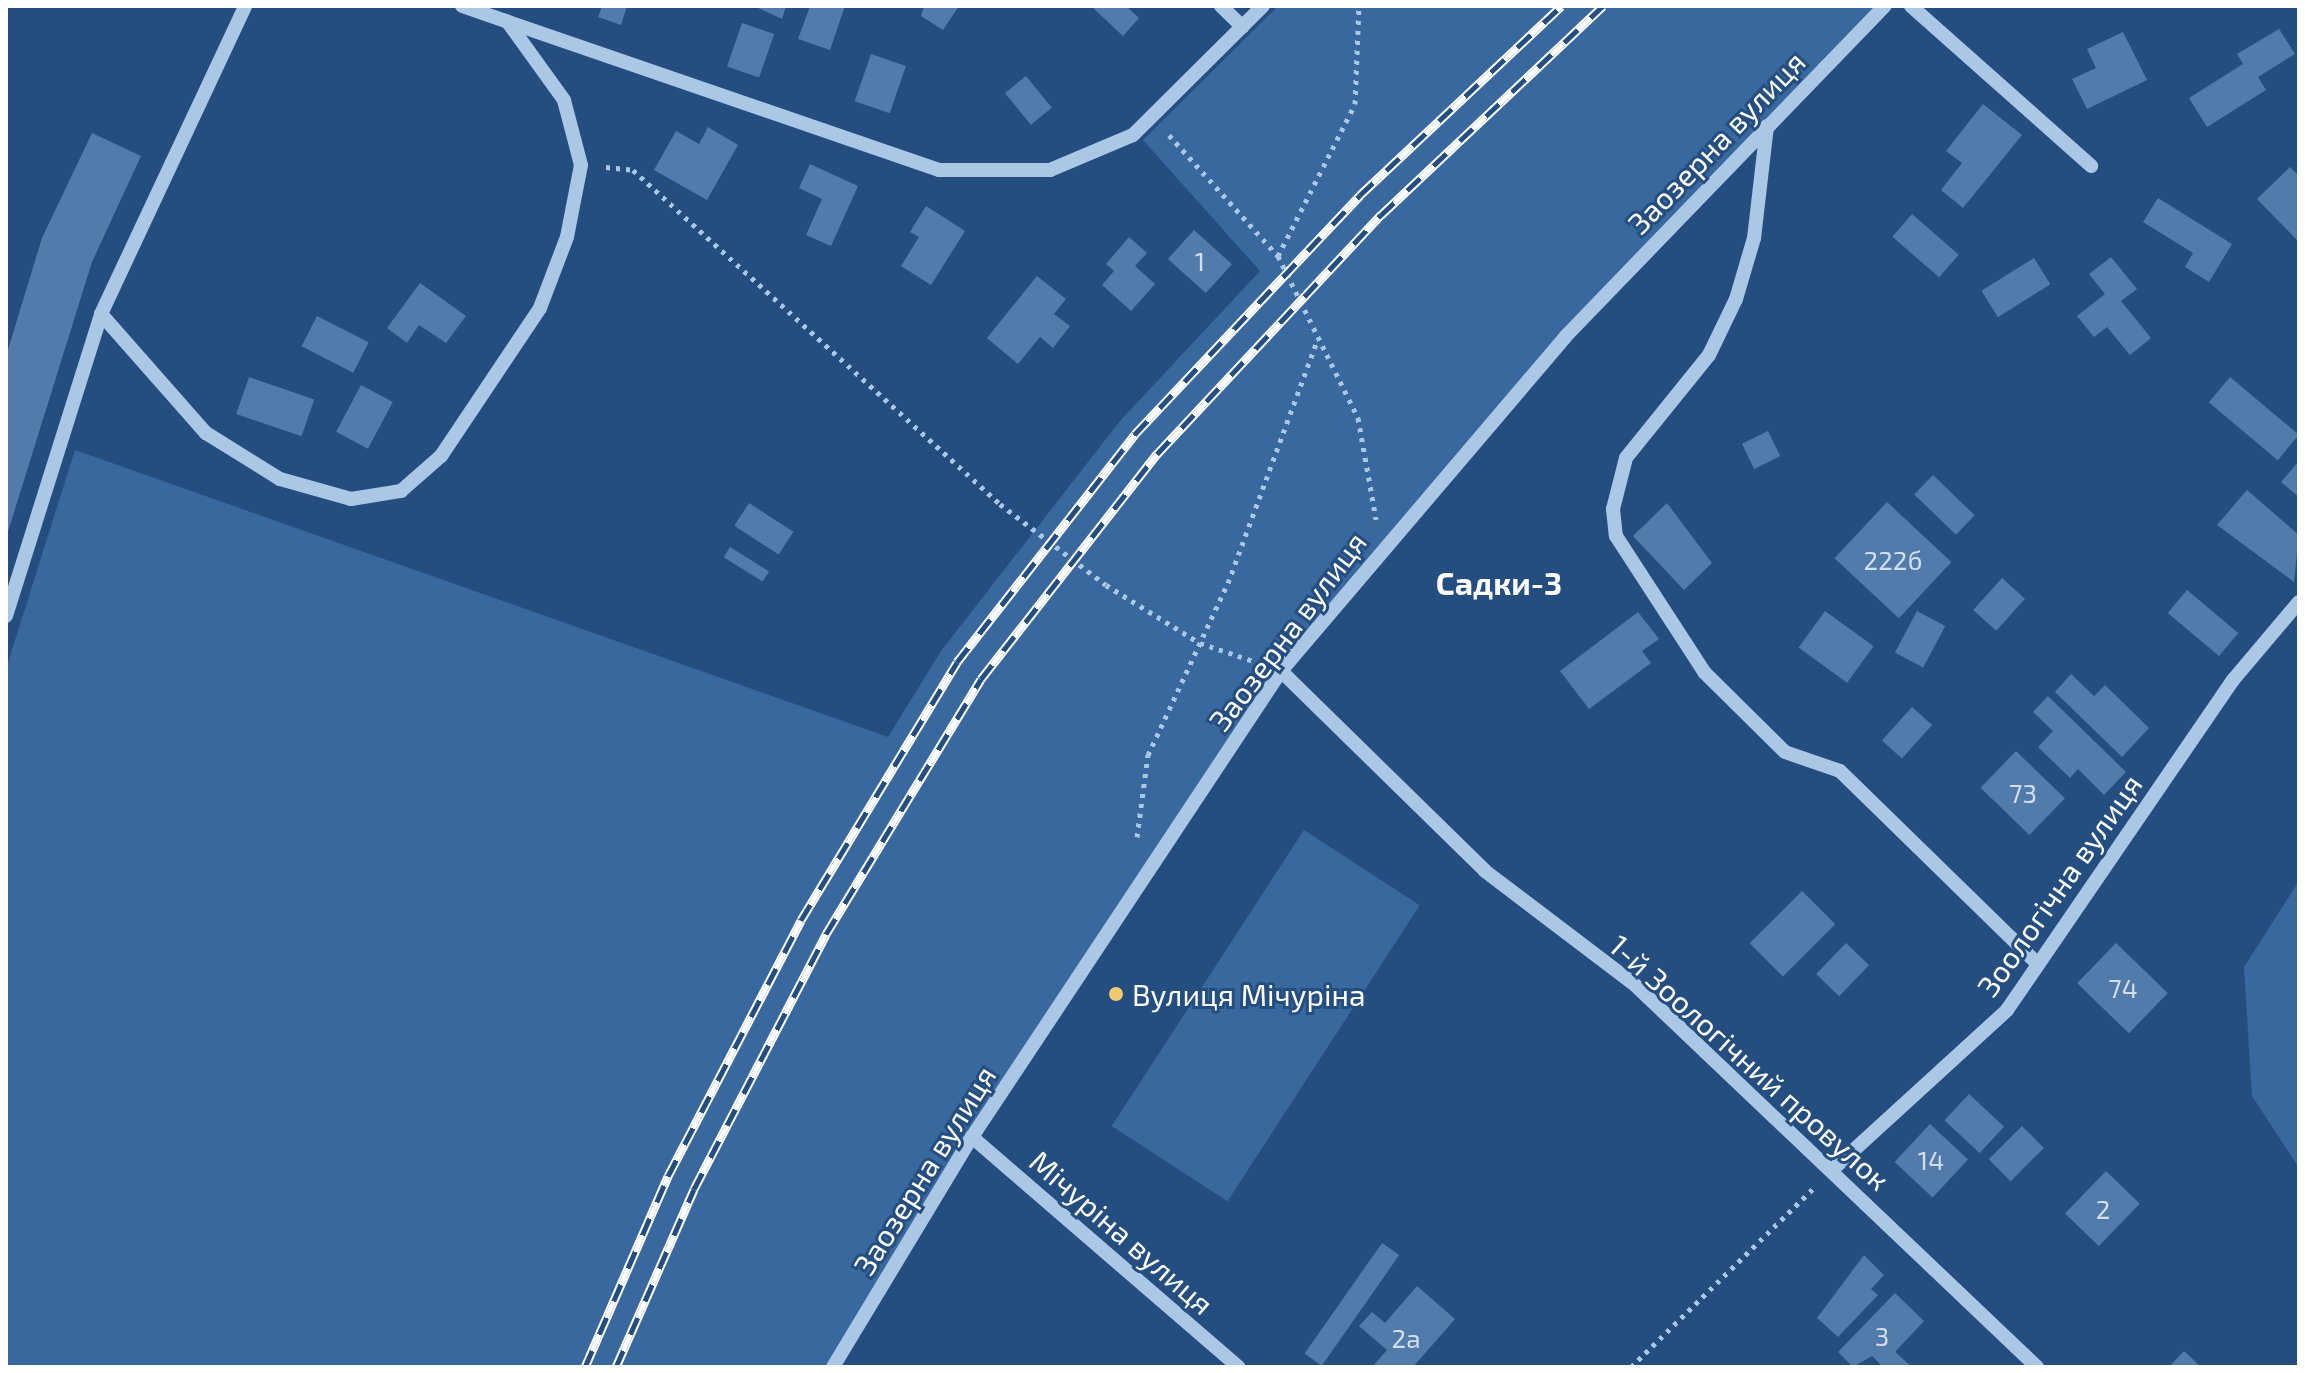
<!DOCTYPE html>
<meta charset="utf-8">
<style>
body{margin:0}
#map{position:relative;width:2305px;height:1373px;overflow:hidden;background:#254e80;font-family:"Exo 2",sans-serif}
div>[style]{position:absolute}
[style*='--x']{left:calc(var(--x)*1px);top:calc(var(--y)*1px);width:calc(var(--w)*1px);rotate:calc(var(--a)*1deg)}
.green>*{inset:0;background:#39689e;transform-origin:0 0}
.building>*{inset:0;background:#517bab;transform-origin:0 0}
.path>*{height:5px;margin-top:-2.5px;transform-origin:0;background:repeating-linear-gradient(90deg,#abc7e6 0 4px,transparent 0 10px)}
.minor>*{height:14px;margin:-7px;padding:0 7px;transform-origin:7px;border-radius:7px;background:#abc7e6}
.rail>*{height:9px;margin-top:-4.5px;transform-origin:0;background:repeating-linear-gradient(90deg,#254e80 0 18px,#fff 0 36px);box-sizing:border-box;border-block:2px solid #fff}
.dots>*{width:22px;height:22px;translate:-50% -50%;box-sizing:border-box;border:4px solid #254e80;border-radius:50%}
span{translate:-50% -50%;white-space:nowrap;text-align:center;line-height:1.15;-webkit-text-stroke:6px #254e80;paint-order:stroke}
.number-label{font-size:26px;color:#d4deea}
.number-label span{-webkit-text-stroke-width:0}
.street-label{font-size:30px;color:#fff}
.poi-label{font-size:30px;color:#fff}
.left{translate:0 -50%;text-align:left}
.neighbourhood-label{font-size:32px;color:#fff;font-weight:700}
.frame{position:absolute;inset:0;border:8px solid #fff;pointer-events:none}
</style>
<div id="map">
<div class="green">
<div style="clip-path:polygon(1278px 6px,1885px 6px,1565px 337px,1281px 671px,972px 1137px,833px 1367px,6px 1367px,6px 669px,75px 450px,888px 737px,941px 651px,1120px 421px,1260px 271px,1143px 140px)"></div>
<div style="left:1304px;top:830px;width:138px;height:353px;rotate:33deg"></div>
<div style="clip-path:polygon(2299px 881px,2299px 1168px,2252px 1096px,2244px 967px)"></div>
</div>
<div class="building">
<div style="clip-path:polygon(602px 6px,627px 6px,621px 25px,598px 17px)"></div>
<div style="clip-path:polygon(754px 6px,786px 6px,782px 19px)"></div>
<div style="clip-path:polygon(810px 6px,845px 6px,830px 50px,798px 39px)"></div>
<div style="clip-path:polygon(924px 6px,959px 6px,943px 30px,921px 16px)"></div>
<div style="clip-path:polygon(1091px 6px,1126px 6px,1139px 18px,1123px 36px)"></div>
<div style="left:742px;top:23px;width:34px;height:46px;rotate:19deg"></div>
<div style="clip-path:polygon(2279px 29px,2295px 54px,2258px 77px,2266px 90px,2207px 127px,2189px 98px,2243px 64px,2237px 54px)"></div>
<div style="clip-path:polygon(2123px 32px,2147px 80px,2087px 109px,2072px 79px,2096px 68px,2087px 49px)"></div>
<div style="left:871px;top:54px;width:37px;height:50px;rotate:19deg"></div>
<div style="left:1026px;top:76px;width:41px;height:27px;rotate:51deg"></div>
<div style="clip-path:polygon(1983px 104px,2022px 135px,1963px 208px,1941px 190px,1962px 163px,1946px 151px)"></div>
<div style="clip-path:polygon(708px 127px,738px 145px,707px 200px,654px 170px,676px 131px,699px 144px)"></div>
<div style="clip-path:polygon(92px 133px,141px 156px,92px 262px,6px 538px,6px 356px,42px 238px)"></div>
<div style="clip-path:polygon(810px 164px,858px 186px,831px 246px,806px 235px,822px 199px,799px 188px)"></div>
<div style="clip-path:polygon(2290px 167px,2299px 176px,2299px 242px,2257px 199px)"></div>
<div style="clip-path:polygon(2158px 198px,2232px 244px,2209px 282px,2185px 267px,2193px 253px,2143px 222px)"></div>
<div style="clip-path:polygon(926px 206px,965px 231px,931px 285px,901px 266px,919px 237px,910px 232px)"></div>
<div style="left:1912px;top:214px;width:62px;height:30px;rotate:41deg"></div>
<div style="left:1194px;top:230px;width:51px;height:39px;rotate:42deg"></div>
<div style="clip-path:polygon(1129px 237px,1147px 253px,1135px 266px,1155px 284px,1131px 311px,1102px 285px,1114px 271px,1106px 264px)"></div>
<div style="clip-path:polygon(2111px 257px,2137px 289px,2121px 301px,2151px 338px,2130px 355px,2107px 327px,2094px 337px,2077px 316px,2105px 294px,2089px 274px)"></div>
<div style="left:2034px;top:258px;width:31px;height:62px;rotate:58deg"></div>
<div style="clip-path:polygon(1037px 276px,1066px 299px,1054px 314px,1070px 326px,1053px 348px,1040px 337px,1018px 364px,987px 338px)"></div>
<div style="clip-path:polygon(420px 283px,466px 316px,446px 343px,419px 325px,407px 343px,387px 328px)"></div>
<div style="left:317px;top:316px;width:58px;height:34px;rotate:27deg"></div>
<div style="left:249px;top:377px;width:69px;height:39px;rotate:19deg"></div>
<div style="left:2230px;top:377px;width:90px;height:33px;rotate:40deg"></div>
<div style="left:361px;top:385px;width:36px;height:53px;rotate:28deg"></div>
<div style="left:1768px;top:431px;width:28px;height:29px;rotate:64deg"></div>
<div style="clip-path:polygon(2299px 461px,2299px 497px,2281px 482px)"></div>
<div style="left:1933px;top:475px;width:58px;height:27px;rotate:44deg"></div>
<div style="clip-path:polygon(2247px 490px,2299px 535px,2294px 582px,2217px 525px)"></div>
<div style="left:1887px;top:502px;width:88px;height:77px;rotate:43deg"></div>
<div style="left:749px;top:503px;width:53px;height:27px;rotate:33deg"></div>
<div style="clip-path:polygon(1667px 503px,1712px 563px,1684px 590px,1633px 536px)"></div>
<div style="left:730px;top:547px;width:46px;height:12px;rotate:32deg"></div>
<div style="left:2002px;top:578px;width:31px;height:43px;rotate:42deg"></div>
<div style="left:2187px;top:590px;width:67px;height:30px;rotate:40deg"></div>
<div style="left:1825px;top:611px;width:60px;height:45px;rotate:36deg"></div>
<div style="left:1917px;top:611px;width:32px;height:47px;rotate:28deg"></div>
<div style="clip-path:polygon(1638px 612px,1659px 639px,1642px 651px,1651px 663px,1589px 709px,1560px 671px)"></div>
<div style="clip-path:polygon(2071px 674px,2094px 696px,2105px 685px,2149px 728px,2122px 757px,2055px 692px)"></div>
<div style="clip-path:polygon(2048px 696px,2126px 772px,2104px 795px,2078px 769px,2070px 778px,2038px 747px,2053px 731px,2033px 712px)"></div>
<div style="left:1912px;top:707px;width:27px;height:45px;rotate:42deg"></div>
<div style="left:2016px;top:751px;width:68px;height:51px;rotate:44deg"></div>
<div style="left:1802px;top:891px;width:47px;height:74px;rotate:45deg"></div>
<div style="left:1846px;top:943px;width:32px;height:43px;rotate:44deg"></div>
<div style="left:2116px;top:943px;width:72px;height:56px;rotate:44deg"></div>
<div style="left:1969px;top:1094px;width:48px;height:36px;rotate:43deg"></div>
<div style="left:1930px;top:1124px;width:52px;height:52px;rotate:43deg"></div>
<div style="left:2022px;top:1126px;width:31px;height:47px;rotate:45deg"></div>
<div style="left:2106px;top:1171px;width:47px;height:59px;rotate:44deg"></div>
<div style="left:1382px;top:1243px;width:21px;height:135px;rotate:35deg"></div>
<div style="clip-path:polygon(1864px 1255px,1884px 1275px,1871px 1289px,1878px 1295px,1838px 1337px,1817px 1318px)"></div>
<div style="clip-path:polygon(1417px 1286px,1455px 1319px,1413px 1367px,1372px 1367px,1387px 1350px,1359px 1326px,1372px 1312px,1385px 1323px)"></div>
<div style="clip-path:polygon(1895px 1293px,1924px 1321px,1895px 1352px,1912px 1367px,1883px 1367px,1872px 1356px,1853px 1367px,1838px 1352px)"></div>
<div style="clip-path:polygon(2184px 1351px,2201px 1367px,2169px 1367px)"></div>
</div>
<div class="path">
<div style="--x:1169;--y:135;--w:163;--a:48"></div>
<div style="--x:1278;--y:256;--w:181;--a:63.7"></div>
<div style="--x:1358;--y:418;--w:103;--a:79.9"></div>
<div style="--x:606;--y:167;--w:27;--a:6"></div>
<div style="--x:633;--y:170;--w:496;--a:42.3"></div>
<div style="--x:1000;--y:504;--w:133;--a:37.4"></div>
<div style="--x:1106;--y:585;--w:110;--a:31.7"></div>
<div style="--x:1200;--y:643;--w:59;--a:18.7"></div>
<div style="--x:1278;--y:256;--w:170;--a:-63.1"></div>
<div style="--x:1355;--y:104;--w:98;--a:-87.7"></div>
<div style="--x:1137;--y:837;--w:83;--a:-82.4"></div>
<div style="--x:1148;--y:755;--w:190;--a:-65.1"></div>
<div style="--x:1228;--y:583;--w:258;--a:-69.8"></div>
<div style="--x:1631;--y:1367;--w:256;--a:-44.4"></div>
</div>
<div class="minor">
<div style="--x:462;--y:6;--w:504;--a:18.97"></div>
<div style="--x:939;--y:170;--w:111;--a:0"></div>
<div style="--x:1050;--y:170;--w:90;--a:-22.9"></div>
<div style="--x:1133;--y:135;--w:183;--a:-44.8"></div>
<div style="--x:1221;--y:6;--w:30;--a:44"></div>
<div style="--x:1911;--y:6;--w:241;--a:41.6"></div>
<div style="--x:1767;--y:126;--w:113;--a:96.6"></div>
<div style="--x:1754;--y:238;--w:64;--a:106.4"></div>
<div style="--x:1736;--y:299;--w:62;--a:115.7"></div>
<div style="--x:1709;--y:355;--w:132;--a:128.9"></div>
<div style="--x:1626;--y:458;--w:53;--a:104.3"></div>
<div style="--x:1613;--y:509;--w:27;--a:84"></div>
<div style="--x:1616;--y:536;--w:163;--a:57"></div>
<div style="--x:1705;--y:673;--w:112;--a:44.6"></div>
<div style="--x:1785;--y:752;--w:58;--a:19.1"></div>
<div style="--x:1840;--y:771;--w:277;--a:44.3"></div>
<div style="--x:101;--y:314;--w:159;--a:48.6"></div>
<div style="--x:206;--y:433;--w:87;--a:31.9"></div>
<div style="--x:280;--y:479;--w:74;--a:15.7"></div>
<div style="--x:351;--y:499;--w:51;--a:-9.1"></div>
<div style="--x:401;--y:491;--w:53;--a:-41.2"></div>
<div style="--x:441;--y:456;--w:178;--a:-56.2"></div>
<div style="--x:540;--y:308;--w:76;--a:-69.2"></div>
<div style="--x:567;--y:237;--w:73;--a:-79"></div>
<div style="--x:581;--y:165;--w:67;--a:-104.7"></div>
<div style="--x:564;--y:100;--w:97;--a:-125.8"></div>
<div style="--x:6;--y:616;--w:317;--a:-72.5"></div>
<div style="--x:101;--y:314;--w:340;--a:-64.9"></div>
<div style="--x:1281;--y:671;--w:286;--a:44.4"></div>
<div style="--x:1485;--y:871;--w:188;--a:37.2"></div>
<div style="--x:1635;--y:985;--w:555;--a:43.54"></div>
<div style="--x:972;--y:1137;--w:352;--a:40.8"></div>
<div style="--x:1832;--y:1170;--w:237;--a:-42.4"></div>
<div style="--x:2007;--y:1010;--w:400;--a:-55.6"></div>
<div style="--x:2233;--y:680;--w:102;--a:-49.8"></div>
<div style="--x:833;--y:1367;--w:269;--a:-58.9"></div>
<div style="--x:972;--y:1137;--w:559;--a:-56.45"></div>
<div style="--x:1281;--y:671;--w:438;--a:-49.6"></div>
<div style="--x:1565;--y:337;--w:460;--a:-46"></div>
</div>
<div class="rail">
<div style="--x:585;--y:1367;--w:208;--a:-66.5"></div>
<div style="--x:668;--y:1176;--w:288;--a:-62.5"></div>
<div style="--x:801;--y:920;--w:301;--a:-58.8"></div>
<div style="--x:957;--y:662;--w:289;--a:-52"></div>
<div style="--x:1135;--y:434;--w:328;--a:-46.7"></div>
<div style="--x:1360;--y:195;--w:276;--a:-43.2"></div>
<div style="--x:616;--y:1367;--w:194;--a:-66.3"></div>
<div style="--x:694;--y:1189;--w:287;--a:-62.6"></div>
<div style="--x:826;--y:934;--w:298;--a:-58.7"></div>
<div style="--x:981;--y:679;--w:286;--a:-52"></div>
<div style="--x:1157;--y:454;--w:328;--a:-46.9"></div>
<div style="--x:1381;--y:215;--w:305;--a:-43.3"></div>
</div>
<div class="dots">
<div style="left:1116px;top:994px;background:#f0ca6f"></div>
</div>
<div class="number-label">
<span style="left:1200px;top:261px">1</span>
<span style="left:1893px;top:560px">222б</span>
<span style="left:2023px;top:793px">73</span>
<span style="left:2123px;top:988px">74</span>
<span style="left:1931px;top:1160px">14</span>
<span style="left:2103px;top:1209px">2</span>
<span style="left:1882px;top:1336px">3</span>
<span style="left:1406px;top:1338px">2а</span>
</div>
<div class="street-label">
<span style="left:1716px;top:142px;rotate:-46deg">Заозерна вулиця</span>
<span style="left:1287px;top:631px;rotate:-53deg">Заозерна вулиця</span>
<span style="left:2059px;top:885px;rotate:-55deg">Зоологічна вулиця</span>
<span style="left:1750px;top:1062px;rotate:42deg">1-й Зоологічний провулок</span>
<span style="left:924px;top:1170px;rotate:-58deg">Заозерна вулиця</span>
<span style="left:1122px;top:1232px;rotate:41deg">Мічуріна вулиця</span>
</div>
<div class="poi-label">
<span class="left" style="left:1132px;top:994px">Вулиця Мічуріна</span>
</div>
<div class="neighbourhood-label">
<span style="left:1499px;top:582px">Садки-3</span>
</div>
<div class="frame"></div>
</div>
